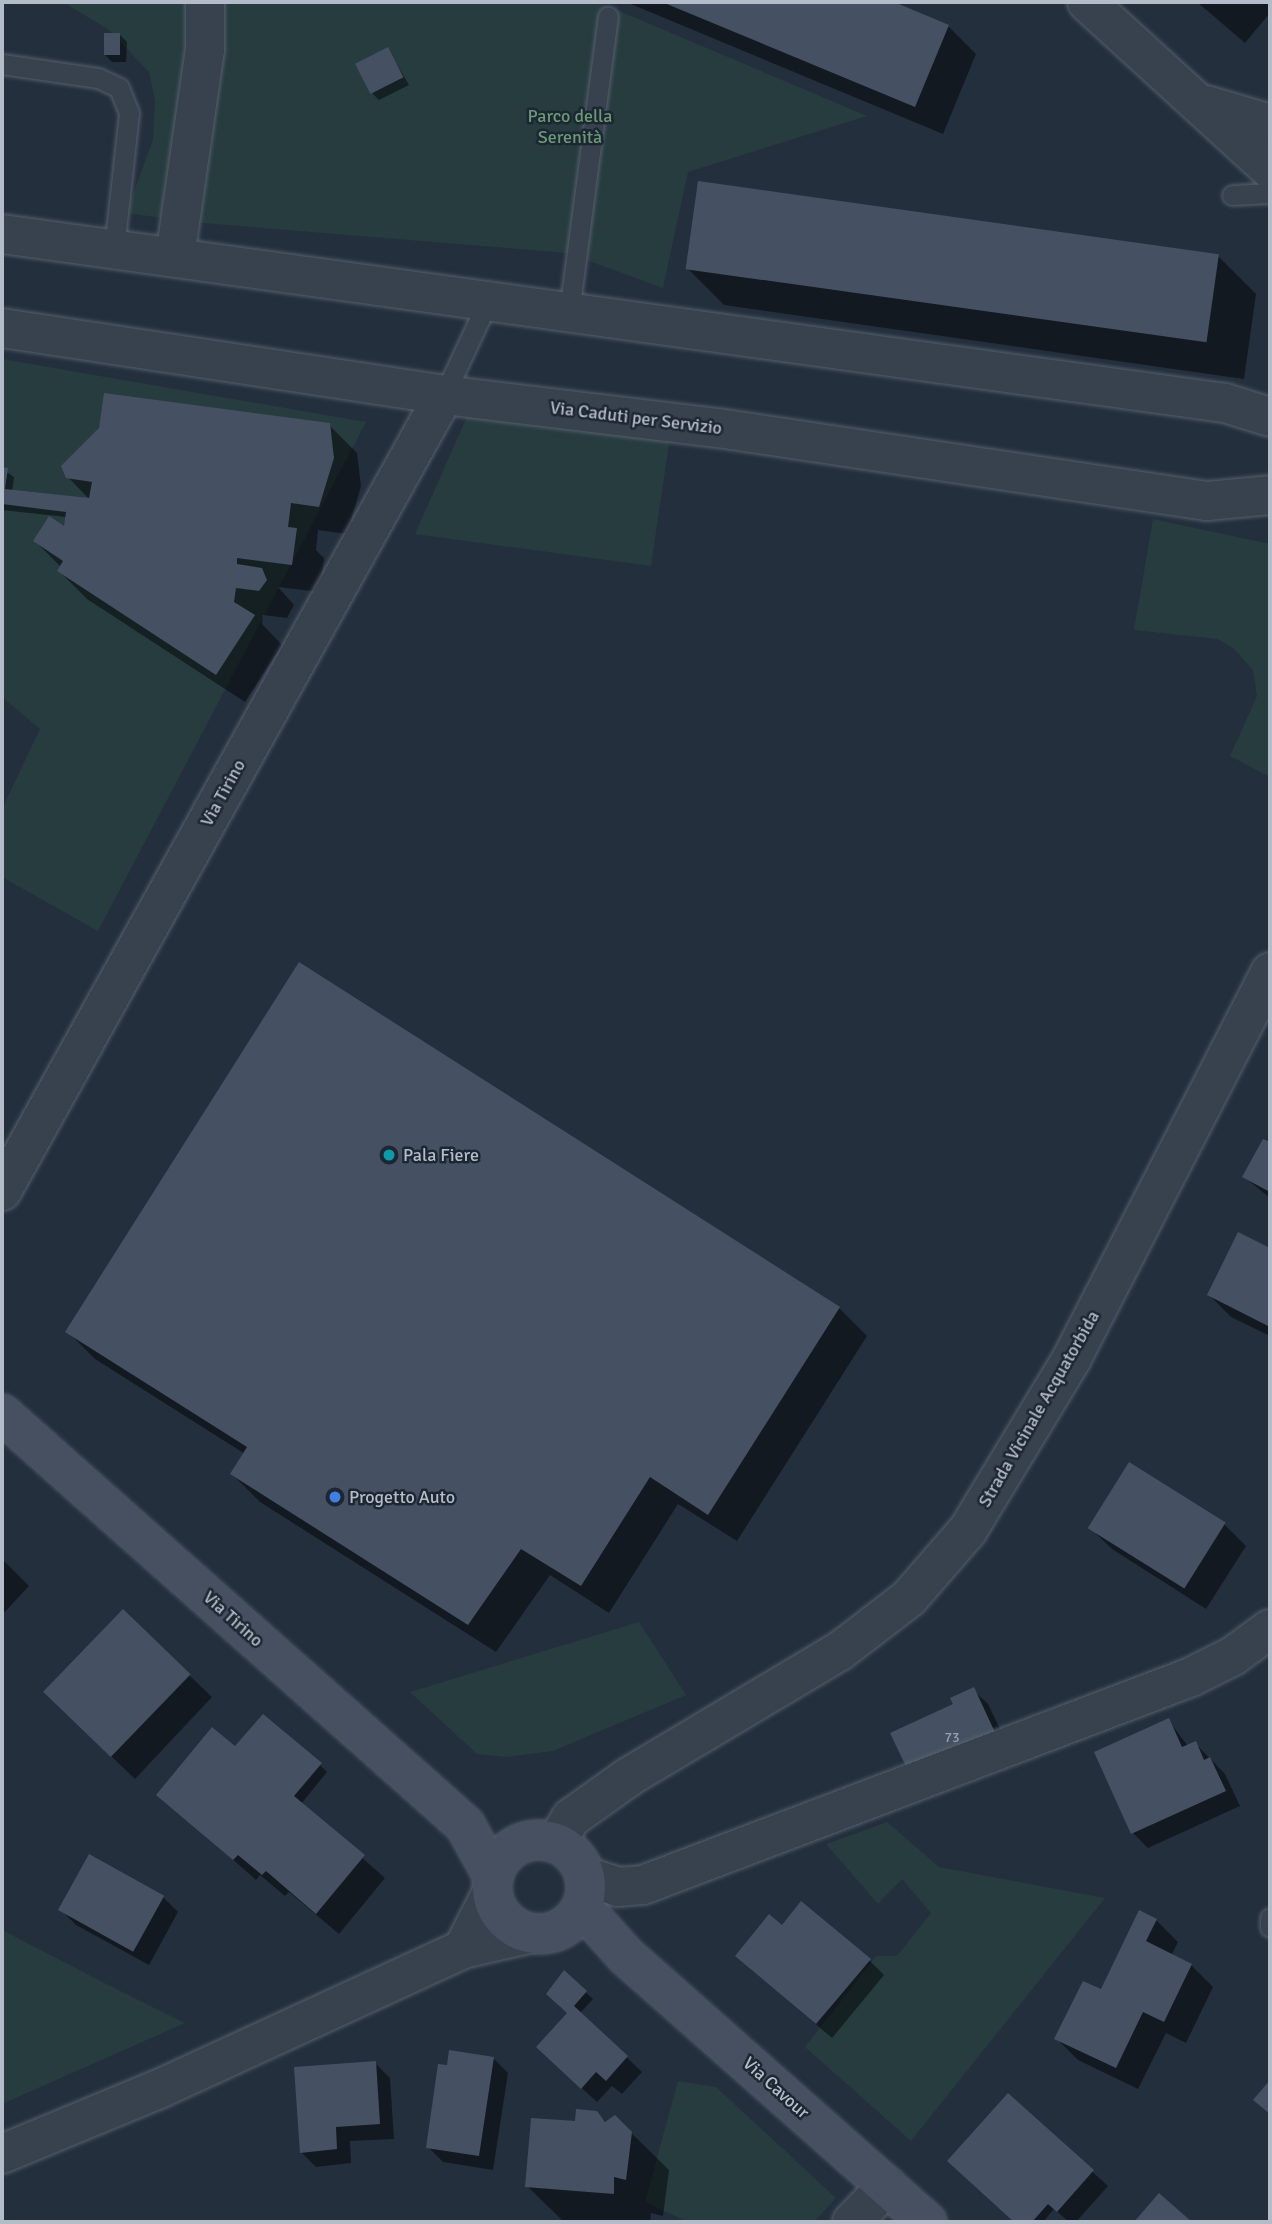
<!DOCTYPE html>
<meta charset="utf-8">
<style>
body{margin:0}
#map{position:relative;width:1272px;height:2224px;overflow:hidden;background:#242f3e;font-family:Signika,sans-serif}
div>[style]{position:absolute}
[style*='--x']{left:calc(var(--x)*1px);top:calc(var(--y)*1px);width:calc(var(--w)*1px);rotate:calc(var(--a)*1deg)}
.green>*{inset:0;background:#263c3f}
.shadow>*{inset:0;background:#0007}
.building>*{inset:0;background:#455162;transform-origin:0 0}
.roads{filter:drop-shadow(0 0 2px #565f6c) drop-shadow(0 0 2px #565f6c)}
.lane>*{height:19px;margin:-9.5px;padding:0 9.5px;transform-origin:9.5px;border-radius:9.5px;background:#38414e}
.street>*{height:38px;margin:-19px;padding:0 19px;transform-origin:19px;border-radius:19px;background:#38414e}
.secondary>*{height:38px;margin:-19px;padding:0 19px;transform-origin:19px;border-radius:19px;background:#465061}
.secondary>.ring{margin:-19px;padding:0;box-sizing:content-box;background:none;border:38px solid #465061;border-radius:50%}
.dots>*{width:19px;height:19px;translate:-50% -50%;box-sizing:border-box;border:4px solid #1d2633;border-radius:50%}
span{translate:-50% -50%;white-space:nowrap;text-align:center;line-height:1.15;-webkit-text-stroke:5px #1d2633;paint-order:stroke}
.number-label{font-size:14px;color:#98a1af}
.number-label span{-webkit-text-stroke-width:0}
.park-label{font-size:18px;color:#6b9a76}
.street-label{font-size:18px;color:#b4bcc9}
.poi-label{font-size:18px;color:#b4bcc9}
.left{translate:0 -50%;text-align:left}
.frame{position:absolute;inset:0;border:4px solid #b4bcc9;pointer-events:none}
</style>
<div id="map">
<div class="green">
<div style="clip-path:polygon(63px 2px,598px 2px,867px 116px,688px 172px,663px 288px,567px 253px,192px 222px,126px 213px,153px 140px,155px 101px,149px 72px,109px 30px)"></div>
<div style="clip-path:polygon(2px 359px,366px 422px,98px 931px,2px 877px,2px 809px,40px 729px,2px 697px)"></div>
<div style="clip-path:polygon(470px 410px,670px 437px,651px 566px,415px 534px)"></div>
<div style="clip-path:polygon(1153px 519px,1270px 544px,1270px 777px,1230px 756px,1257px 696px,1253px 670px,1233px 648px,1218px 639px,1134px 630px)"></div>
<div style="clip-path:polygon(639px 1622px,686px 1695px,553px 1751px,507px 1757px,477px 1754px,410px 1692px)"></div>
<div style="clip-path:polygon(887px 1822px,939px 1867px,1105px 1898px,911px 2141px,805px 2047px,876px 1956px,897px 1956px,931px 1913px,902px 1879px,878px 1904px,826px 1844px)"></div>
<div style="clip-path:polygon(2px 1930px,118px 1990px,185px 2023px,2px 2104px)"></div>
<div style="clip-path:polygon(678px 2081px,716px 2087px,836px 2198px,814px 2222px,688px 2222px,645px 2202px)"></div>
</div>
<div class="shadow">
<div style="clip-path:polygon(626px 2px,889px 2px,948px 26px,976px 54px,943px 134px)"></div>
<div style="clip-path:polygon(1197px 2px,1270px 2px,1270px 13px,1245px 43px)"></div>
<div style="clip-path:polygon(120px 35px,127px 42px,126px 62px,112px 62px,105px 55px)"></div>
<div style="clip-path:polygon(388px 49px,409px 85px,379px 100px,372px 93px)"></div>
<div style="clip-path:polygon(1219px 257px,1256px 294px,1244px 379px,724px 305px,687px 268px)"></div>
<div style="clip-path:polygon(329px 425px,357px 453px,361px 486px,347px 534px,318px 530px,316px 550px,324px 558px,320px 592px,278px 587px,294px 605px,287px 618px,263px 615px,262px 624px,282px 645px,245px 702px,87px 599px,59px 571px,61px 567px,35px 541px,65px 529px,67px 517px,2px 510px,2px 469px,14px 477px,12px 492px,90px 500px,68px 477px)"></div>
<div style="clip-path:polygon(1264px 1141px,1270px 1144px,1270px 1198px,1244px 1177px)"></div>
<div style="clip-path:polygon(1239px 1235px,1270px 1250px,1270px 1336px,1231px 1317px,1209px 1295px)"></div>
<div style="clip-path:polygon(839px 1308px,867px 1336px,737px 1541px,678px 1504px,609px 1613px,550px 1575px,496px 1652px,260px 1502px,232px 1474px,245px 1454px,95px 1359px,67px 1331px)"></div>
<div style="clip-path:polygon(1130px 1465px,1224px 1524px,1246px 1546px,1206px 1609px,1112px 1549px,1090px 1528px)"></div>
<div style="clip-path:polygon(2px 1559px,29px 1586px,2px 1615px)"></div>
<div style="clip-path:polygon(123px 1612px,212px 1697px,135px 1779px,69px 1716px)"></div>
<div style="clip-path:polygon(973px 1690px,988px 1704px,1012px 1754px,956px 1705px)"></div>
<div style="clip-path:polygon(1168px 1720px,1188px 1746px,1195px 1743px,1225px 1774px,1240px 1806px,1148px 1848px,1133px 1833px)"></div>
<div style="clip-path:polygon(243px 1755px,320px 1765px,327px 1772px,301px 1804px,385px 1878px,339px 1934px,289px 1892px,285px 1896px,260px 1875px,256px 1880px,159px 1794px)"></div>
<div style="clip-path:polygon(163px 1897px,178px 1912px,149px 1965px,76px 1925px,61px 1910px)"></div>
<div style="clip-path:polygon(1156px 1920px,1178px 1942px,1171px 1956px,1191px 1965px,1213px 1987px,1186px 2043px,1166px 2033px,1138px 2089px,1078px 2060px,1056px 2038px,1101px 1992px)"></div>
<div style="clip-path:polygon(782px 1927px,869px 1960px,884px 1975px,832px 2038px,752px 1970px)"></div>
<div style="clip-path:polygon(564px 1972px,593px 1999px,580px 2013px,642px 2072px,622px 2094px,612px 2086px,597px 2102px,553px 2062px,569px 2013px)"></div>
<div style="clip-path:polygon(493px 2058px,508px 2073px,493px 2170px,443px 2162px,428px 2147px)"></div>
<div style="clip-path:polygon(375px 2063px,390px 2078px,394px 2139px,350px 2141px,351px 2163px,316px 2167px,301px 2152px)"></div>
<div style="clip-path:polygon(1008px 2095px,1108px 2186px,1076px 2222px,1069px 2222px,1054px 2209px,1043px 2222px,1016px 2222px,964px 2176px)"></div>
<div style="clip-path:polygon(596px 2113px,607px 2123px,615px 2117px,669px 2170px,663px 2216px,651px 2213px,650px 2222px,564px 2222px,527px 2186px,576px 2123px)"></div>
</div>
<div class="building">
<div style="clip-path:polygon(662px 2px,894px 2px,949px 25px,915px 107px)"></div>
<div style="left:104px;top:33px;width:16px;height:22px"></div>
<div style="left:388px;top:47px;width:34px;height:37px;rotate:63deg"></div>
<div style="left:698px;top:181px;width:526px;height:89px;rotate:8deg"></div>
<div style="clip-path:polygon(104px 393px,330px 423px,334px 458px,319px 507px,291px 503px,288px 527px,297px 528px,292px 565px,237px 558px,237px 564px,262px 568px,267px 580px,259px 591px,236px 588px,234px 602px,255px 615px,216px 675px,57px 571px,63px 561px,33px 541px,49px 516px,64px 526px,66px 512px,2px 504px,2px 467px,8px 468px,5px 489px,89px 498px,92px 482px,66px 478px,61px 466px,99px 428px)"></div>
<div style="clip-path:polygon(299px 962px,840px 1307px,708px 1515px,650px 1477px,581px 1586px,521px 1549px,468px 1625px,230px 1474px,247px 1447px,65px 1332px)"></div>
<div style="clip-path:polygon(1263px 1139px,1270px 1142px,1270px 1192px,1242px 1177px)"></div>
<div style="clip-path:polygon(1238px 1232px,1270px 1248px,1270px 1327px,1207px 1295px)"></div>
<div style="left:1129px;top:1462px;width:114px;height:78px;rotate:32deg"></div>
<div style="left:123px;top:1609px;width:94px;height:115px;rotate:44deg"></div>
<div style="clip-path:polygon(974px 1687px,998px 1739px,912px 1779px,890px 1733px,953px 1704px,950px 1698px)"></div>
<div style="clip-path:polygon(263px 1714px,322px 1763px,294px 1796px,365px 1855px,316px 1914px,266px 1871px,262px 1875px,238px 1855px,233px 1860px,156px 1795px,212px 1727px,235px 1746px)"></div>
<div style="clip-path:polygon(1169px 1718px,1182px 1747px,1196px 1741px,1204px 1760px,1210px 1757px,1226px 1791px,1131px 1834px,1094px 1752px)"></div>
<div style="left:89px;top:1854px;width:86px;height:64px;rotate:29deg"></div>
<div style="clip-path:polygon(801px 1901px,871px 1959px,816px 2024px,735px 1956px,769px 1914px,782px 1925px)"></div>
<div style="clip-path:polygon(1139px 1910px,1157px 1919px,1146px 1941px,1192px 1964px,1164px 2022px,1143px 2012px,1116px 2068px,1054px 2039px,1083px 1981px,1101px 1989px)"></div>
<div style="clip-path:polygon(564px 1970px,587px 1991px,574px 2006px,628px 2056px,606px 2081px,596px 2072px,581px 2089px,536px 2047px,567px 2013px,546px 1994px)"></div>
<div style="clip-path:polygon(449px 2050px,494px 2057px,479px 2156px,426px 2148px,438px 2064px,447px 2065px)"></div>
<div style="clip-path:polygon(376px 2061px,380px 2124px,336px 2127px,337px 2149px,300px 2153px,294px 2067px)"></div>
<div style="clip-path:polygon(1270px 2080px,1270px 2114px,1253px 2100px)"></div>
<div style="clip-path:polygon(1008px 2093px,1094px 2170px,1057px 2212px,1048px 2204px,1032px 2222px,1014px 2222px,947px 2161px)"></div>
<div style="clip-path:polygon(576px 2109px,597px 2111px,605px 2122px,615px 2115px,632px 2132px,626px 2180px,614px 2177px,614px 2194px,525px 2187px,531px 2118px,575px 2121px)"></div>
<div style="clip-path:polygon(1159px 2193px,1192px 2222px,1134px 2222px)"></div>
</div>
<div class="roads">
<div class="lane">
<div style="--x:2;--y:64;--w:97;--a:8.3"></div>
<div style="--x:98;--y:78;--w:23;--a:25"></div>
<div style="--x:119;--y:88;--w:27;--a:68"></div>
<div style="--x:129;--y:113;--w:137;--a:96.3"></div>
<div style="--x:1232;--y:195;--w:38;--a:-3"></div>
<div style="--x:569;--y:312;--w:298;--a:-82.5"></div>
<div style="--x:444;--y:395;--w:104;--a:-64.9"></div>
<div style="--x:1270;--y:1918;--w:9;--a:90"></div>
</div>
<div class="street">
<div style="--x:1087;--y:2;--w:248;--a:42.4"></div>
<div style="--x:1206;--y:105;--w:67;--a:16.5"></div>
<div style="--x:2;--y:234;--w:1235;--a:7.87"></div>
<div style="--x:1225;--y:403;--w:47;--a:17.3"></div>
<div style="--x:175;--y:257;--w:209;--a:-81.8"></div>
<div style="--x:205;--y:50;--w:48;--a:-90"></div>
<div style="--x:2;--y:328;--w:447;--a:8.6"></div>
<div style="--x:444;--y:395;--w:276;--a:6.9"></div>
<div style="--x:718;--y:428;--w:494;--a:8.5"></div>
<div style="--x:1207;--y:501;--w:63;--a:-5.4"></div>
<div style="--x:2;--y:1191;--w:910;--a:-60.96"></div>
<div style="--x:556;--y:1843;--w:29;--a:-59"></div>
<div style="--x:571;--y:1818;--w:72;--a:-35.4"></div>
<div style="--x:630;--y:1776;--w:244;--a:-30.8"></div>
<div style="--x:840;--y:1651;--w:87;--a:-37.5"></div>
<div style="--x:909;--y:1598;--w:90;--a:-49.1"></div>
<div style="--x:968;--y:1530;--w:201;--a:-58.8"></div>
<div style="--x:1072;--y:1358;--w:434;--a:-62.8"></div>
<div style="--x:585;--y:1876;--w:35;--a:18"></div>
<div style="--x:618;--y:1887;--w:25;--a:-5"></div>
<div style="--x:643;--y:1885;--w:586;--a:-20.78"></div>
<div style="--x:1191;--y:1677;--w:47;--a:-26.6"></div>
<div style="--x:1233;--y:1656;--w:46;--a:-36.1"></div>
<div style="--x:463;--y:1949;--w:64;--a:-63"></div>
<div style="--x:2;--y:2154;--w:170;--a:-22.5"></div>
<div style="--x:159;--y:2089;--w:335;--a:-24.7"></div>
<div style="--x:463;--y:1949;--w:67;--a:-13"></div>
<div style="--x:852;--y:2222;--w:50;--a:-45.8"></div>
</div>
<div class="secondary">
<div style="--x:2;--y:1414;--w:619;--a:41.6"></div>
<div style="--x:465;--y:1825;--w:58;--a:61.2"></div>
<div class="ring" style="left:492px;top:1840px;width:56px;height:56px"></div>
<div style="--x:582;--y:1907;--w:64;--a:48.1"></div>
<div style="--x:625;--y:1955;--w:403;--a:41.5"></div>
</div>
</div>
<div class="dots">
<div style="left:389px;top:1155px;background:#0f9aa8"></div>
<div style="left:335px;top:1497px;background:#3f7fe0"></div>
</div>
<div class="number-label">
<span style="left:952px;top:1738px">73</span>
</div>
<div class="park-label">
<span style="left:570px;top:127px">Parco della<br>Serenità</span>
</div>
<div class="street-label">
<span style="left:636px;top:418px;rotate:7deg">Via Caduti per Servizio</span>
<span style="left:223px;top:793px;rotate:-61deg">Via Tirino</span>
<span style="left:1039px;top:1409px;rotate:-60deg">Strada Vicinale Acquatorbida</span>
<span style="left:233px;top:1619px;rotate:42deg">Via Tirino</span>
<span style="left:776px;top:2088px;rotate:42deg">Via Cavour</span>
</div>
<div class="poi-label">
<span class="left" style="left:403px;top:1155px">Pala Fiere</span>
<span class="left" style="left:349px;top:1497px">Progetto Auto</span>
</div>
<div class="frame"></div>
</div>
